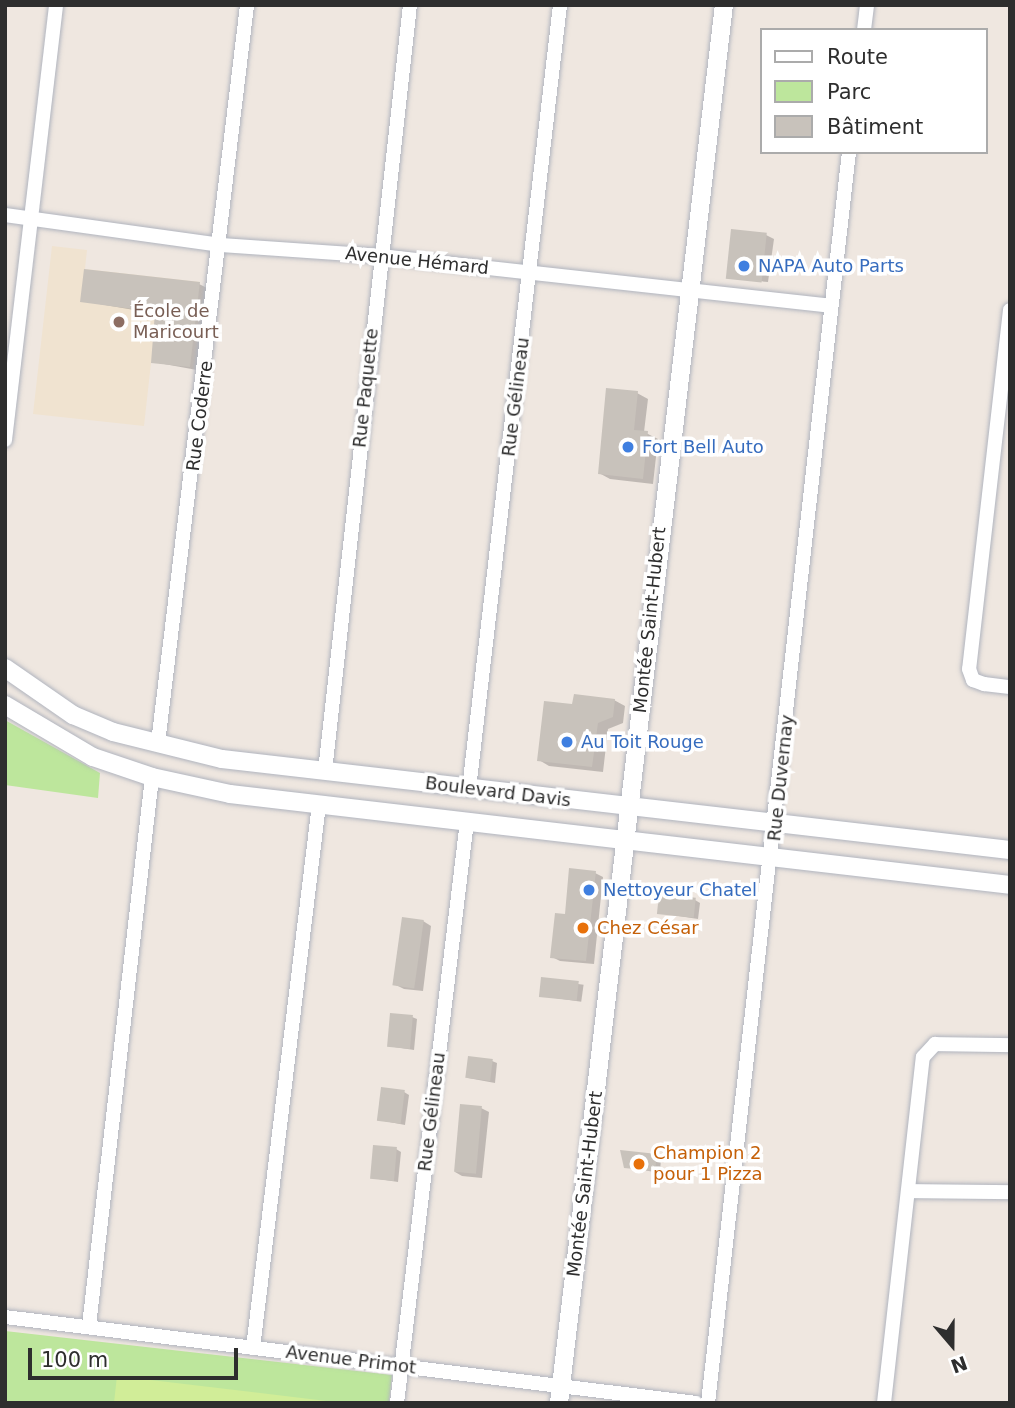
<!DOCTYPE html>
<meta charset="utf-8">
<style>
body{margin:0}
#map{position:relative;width:1015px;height:1408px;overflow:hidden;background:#efe7e0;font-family:"DejaVu Sans",sans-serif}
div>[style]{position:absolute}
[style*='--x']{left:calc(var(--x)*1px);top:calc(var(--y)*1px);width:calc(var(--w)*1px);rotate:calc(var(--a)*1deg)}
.education>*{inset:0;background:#f0e3d0}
.green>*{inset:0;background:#bde69c}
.pitch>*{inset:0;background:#d1ed98}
.shadow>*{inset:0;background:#0003;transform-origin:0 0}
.building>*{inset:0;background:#c8c2bb;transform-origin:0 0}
.roads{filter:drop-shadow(0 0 2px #b0b4be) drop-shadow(0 0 2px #b0b4be)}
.minor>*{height:14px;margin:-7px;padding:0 7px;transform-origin:7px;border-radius:7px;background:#fff}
.tertiary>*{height:18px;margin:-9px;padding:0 9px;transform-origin:9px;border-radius:9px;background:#fff}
.dots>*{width:19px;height:19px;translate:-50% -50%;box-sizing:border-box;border:4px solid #fff;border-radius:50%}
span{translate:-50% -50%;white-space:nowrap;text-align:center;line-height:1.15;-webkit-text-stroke:7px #fff;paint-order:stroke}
.street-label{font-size:18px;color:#2e2e2e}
.shop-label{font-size:18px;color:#366cbe}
.left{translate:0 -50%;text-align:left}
.education-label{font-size:18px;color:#785e54}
.food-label{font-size:18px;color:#c56008}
.frame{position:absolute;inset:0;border:7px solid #2e2e2e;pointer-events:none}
.legend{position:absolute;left:760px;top:28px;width:228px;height:126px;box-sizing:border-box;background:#fff;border:2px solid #ababab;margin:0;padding:9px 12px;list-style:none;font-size:21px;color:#2e2e2e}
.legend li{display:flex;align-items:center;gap:14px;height:35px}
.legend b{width:35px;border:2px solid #ababab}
.north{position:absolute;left:917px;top:1310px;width:70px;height:70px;-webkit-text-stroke:5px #fff;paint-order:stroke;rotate:160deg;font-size:19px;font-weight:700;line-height:28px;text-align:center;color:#2e2e2e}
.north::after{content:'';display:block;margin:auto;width:24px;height:32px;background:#2e2e2e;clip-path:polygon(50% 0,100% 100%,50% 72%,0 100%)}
.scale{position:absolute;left:28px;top:1348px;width:210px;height:32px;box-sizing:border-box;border:4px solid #2e2e2e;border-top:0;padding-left:9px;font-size:21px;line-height:24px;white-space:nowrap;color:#2e2e2e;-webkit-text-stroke:5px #fff;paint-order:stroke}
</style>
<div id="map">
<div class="education">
<div style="clip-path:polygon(52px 246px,87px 250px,85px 269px,200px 282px,151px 363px,144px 426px,33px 414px)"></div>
</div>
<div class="green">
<div style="clip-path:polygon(5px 720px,100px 773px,98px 798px,5px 785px)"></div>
<div style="clip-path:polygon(5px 1331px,392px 1375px,389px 1403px,5px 1403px)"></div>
</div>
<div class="pitch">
<div style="clip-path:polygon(117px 1376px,343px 1403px,114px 1403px)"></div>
</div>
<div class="shadow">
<div style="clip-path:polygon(766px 235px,774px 239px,768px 282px,729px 278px)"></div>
<div style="clip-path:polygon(199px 284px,207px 288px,197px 370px,153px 362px,157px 314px,82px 301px)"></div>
<div style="clip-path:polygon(637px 393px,648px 399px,644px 432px,658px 439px,653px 484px,610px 479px,599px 473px)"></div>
<div style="clip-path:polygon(614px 700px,625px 706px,623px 723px,608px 729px,603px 772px,549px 766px,539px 760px,574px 706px)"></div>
<div style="clip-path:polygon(595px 873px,603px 877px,594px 964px,560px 961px,552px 957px,566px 916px)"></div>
<div style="clip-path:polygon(695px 900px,700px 903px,698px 919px,659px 913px)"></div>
<div style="clip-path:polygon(423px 921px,431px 926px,423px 991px,404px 989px,396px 985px)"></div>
<div style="left:542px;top:979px;width:42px;height:17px;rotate:8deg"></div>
<div style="clip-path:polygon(412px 1017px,417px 1019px,414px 1050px,388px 1046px)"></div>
<div style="clip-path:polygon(492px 1061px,497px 1063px,495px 1083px,468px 1078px)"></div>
<div style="clip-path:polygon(404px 1092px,409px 1095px,405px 1125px,379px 1120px)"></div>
<div style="clip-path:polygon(481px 1108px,489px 1112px,482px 1178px,462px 1176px,455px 1172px)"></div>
<div style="clip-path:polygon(396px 1149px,401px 1152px,398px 1182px,372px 1178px)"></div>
<div style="clip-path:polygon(657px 1156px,661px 1158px,660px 1173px,626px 1167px)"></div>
</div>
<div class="building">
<div style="left:731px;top:229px;width:36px;height:50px;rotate:6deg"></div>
<div style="clip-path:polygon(84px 269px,200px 282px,190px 367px,151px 363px,155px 312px,80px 302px)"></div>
<div style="clip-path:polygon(606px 388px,638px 391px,634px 430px,648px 431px,643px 479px,598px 474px)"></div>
<div style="clip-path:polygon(574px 694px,615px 699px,613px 717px,598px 723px,592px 767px,537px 761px,544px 701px,572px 704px)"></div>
<div style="clip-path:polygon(569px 868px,596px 871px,586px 961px,550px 958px,555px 913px,565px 914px)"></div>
<div style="left:659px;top:894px;width:37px;height:20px;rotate:6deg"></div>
<div style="left:402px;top:917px;width:22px;height:69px;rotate:8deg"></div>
<div style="left:541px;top:977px;width:38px;height:20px;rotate:6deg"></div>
<div style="left:390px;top:1013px;width:23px;height:34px;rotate:5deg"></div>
<div style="left:468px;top:1056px;width:25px;height:22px;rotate:7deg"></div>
<div style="left:381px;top:1087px;width:24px;height:34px;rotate:7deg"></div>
<div style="left:460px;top:1104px;width:22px;height:68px;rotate:5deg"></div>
<div style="left:373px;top:1145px;width:24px;height:34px;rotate:5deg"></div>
<div style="clip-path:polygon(620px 1150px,657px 1154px,655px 1171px,624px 1168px)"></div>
</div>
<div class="roads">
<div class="minor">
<div style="--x:864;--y:30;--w:25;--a:-83"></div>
<div style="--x:5;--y:215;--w:218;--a:7.9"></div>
<div style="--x:221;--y:245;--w:159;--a:4"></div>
<div style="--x:380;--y:256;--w:453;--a:6.3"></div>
<div style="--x:1010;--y:310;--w:361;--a:96.5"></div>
<div style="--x:969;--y:669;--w:12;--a:70"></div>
<div style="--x:973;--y:680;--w:12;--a:20"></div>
<div style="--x:984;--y:684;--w:26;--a:7"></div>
<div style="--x:5;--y:440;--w:438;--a:-83.3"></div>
<div style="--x:158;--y:743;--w:743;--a:-83.12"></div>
<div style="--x:325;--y:771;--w:771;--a:-83.67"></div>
<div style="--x:469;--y:789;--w:789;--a:-83.38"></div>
<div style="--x:908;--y:1191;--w:102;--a:0.6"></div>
<div style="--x:5;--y:1317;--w:696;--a:7.09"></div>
<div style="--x:89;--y:1326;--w:553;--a:-83.45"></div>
<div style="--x:253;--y:1348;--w:548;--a:-83.08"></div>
<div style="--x:397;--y:1403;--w:586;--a:-83.14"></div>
<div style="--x:708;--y:1403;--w:1259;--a:-83.57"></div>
<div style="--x:884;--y:1403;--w:348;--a:-83.6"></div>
<div style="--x:923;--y:1057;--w:18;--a:-47"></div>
<div style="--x:935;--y:1044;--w:75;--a:0.8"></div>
</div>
<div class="tertiary">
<div style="--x:5;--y:668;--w:83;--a:34.7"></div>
<div style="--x:73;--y:715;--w:43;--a:23"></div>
<div style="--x:113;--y:732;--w:112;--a:13.9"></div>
<div style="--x:222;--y:759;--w:793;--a:6.59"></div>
<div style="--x:5;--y:705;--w:102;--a:30.6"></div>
<div style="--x:93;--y:757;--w:62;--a:18.7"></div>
<div style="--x:152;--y:777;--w:80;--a:12.3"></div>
<div style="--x:230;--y:794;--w:785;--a:6.65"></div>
<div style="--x:559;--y:1403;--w:1408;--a:-83.27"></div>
</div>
</div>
<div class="dots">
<div style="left:744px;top:266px;background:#3f7fe0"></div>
<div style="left:119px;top:322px;background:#8d6e63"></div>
<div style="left:628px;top:447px;background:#3f7fe0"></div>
<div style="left:567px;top:742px;background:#3f7fe0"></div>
<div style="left:589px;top:890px;background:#3f7fe0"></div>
<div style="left:583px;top:928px;background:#e8710a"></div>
<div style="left:639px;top:1164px;background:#e8710a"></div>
</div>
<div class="street-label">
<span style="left:417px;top:261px;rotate:6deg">Avenue Hémard</span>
<span style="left:366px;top:388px;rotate:-84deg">Rue Paquette</span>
<span style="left:516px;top:397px;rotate:-83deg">Rue Gélineau</span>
<span style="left:200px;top:416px;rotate:-83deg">Rue Coderre</span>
<span style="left:650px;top:620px;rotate:-84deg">Montée Saint-Hubert</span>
<span style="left:781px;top:778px;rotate:-84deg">Rue Duvernay</span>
<span style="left:498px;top:792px;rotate:7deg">Boulevard Davis</span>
<span style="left:432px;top:1112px;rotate:-83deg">Rue Gélineau</span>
<span style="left:585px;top:1184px;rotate:-83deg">Montée Saint-Hubert</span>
<span style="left:351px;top:1360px;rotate:7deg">Avenue Primot</span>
</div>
<div class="shop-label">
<span class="left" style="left:758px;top:266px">NAPA Auto Parts</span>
<span class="left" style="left:642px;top:447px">Fort Bell Auto</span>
<span class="left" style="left:581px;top:742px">Au Toit Rouge</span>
<span class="left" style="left:603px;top:890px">Nettoyeur Chatel</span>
</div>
<div class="education-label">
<span class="left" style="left:133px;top:322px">École de<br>Maricourt</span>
</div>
<div class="food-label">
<span class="left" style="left:597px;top:928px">Chez César</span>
<span class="left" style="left:653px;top:1164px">Champion 2<br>pour 1 Pizza</span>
</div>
<div class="frame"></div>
<ul class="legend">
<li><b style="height:9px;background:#fff"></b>Route</li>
<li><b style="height:19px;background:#bde69c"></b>Parc</li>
<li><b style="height:19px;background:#c8c2bb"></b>Bâtiment</li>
</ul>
<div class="north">N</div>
<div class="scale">100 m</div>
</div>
